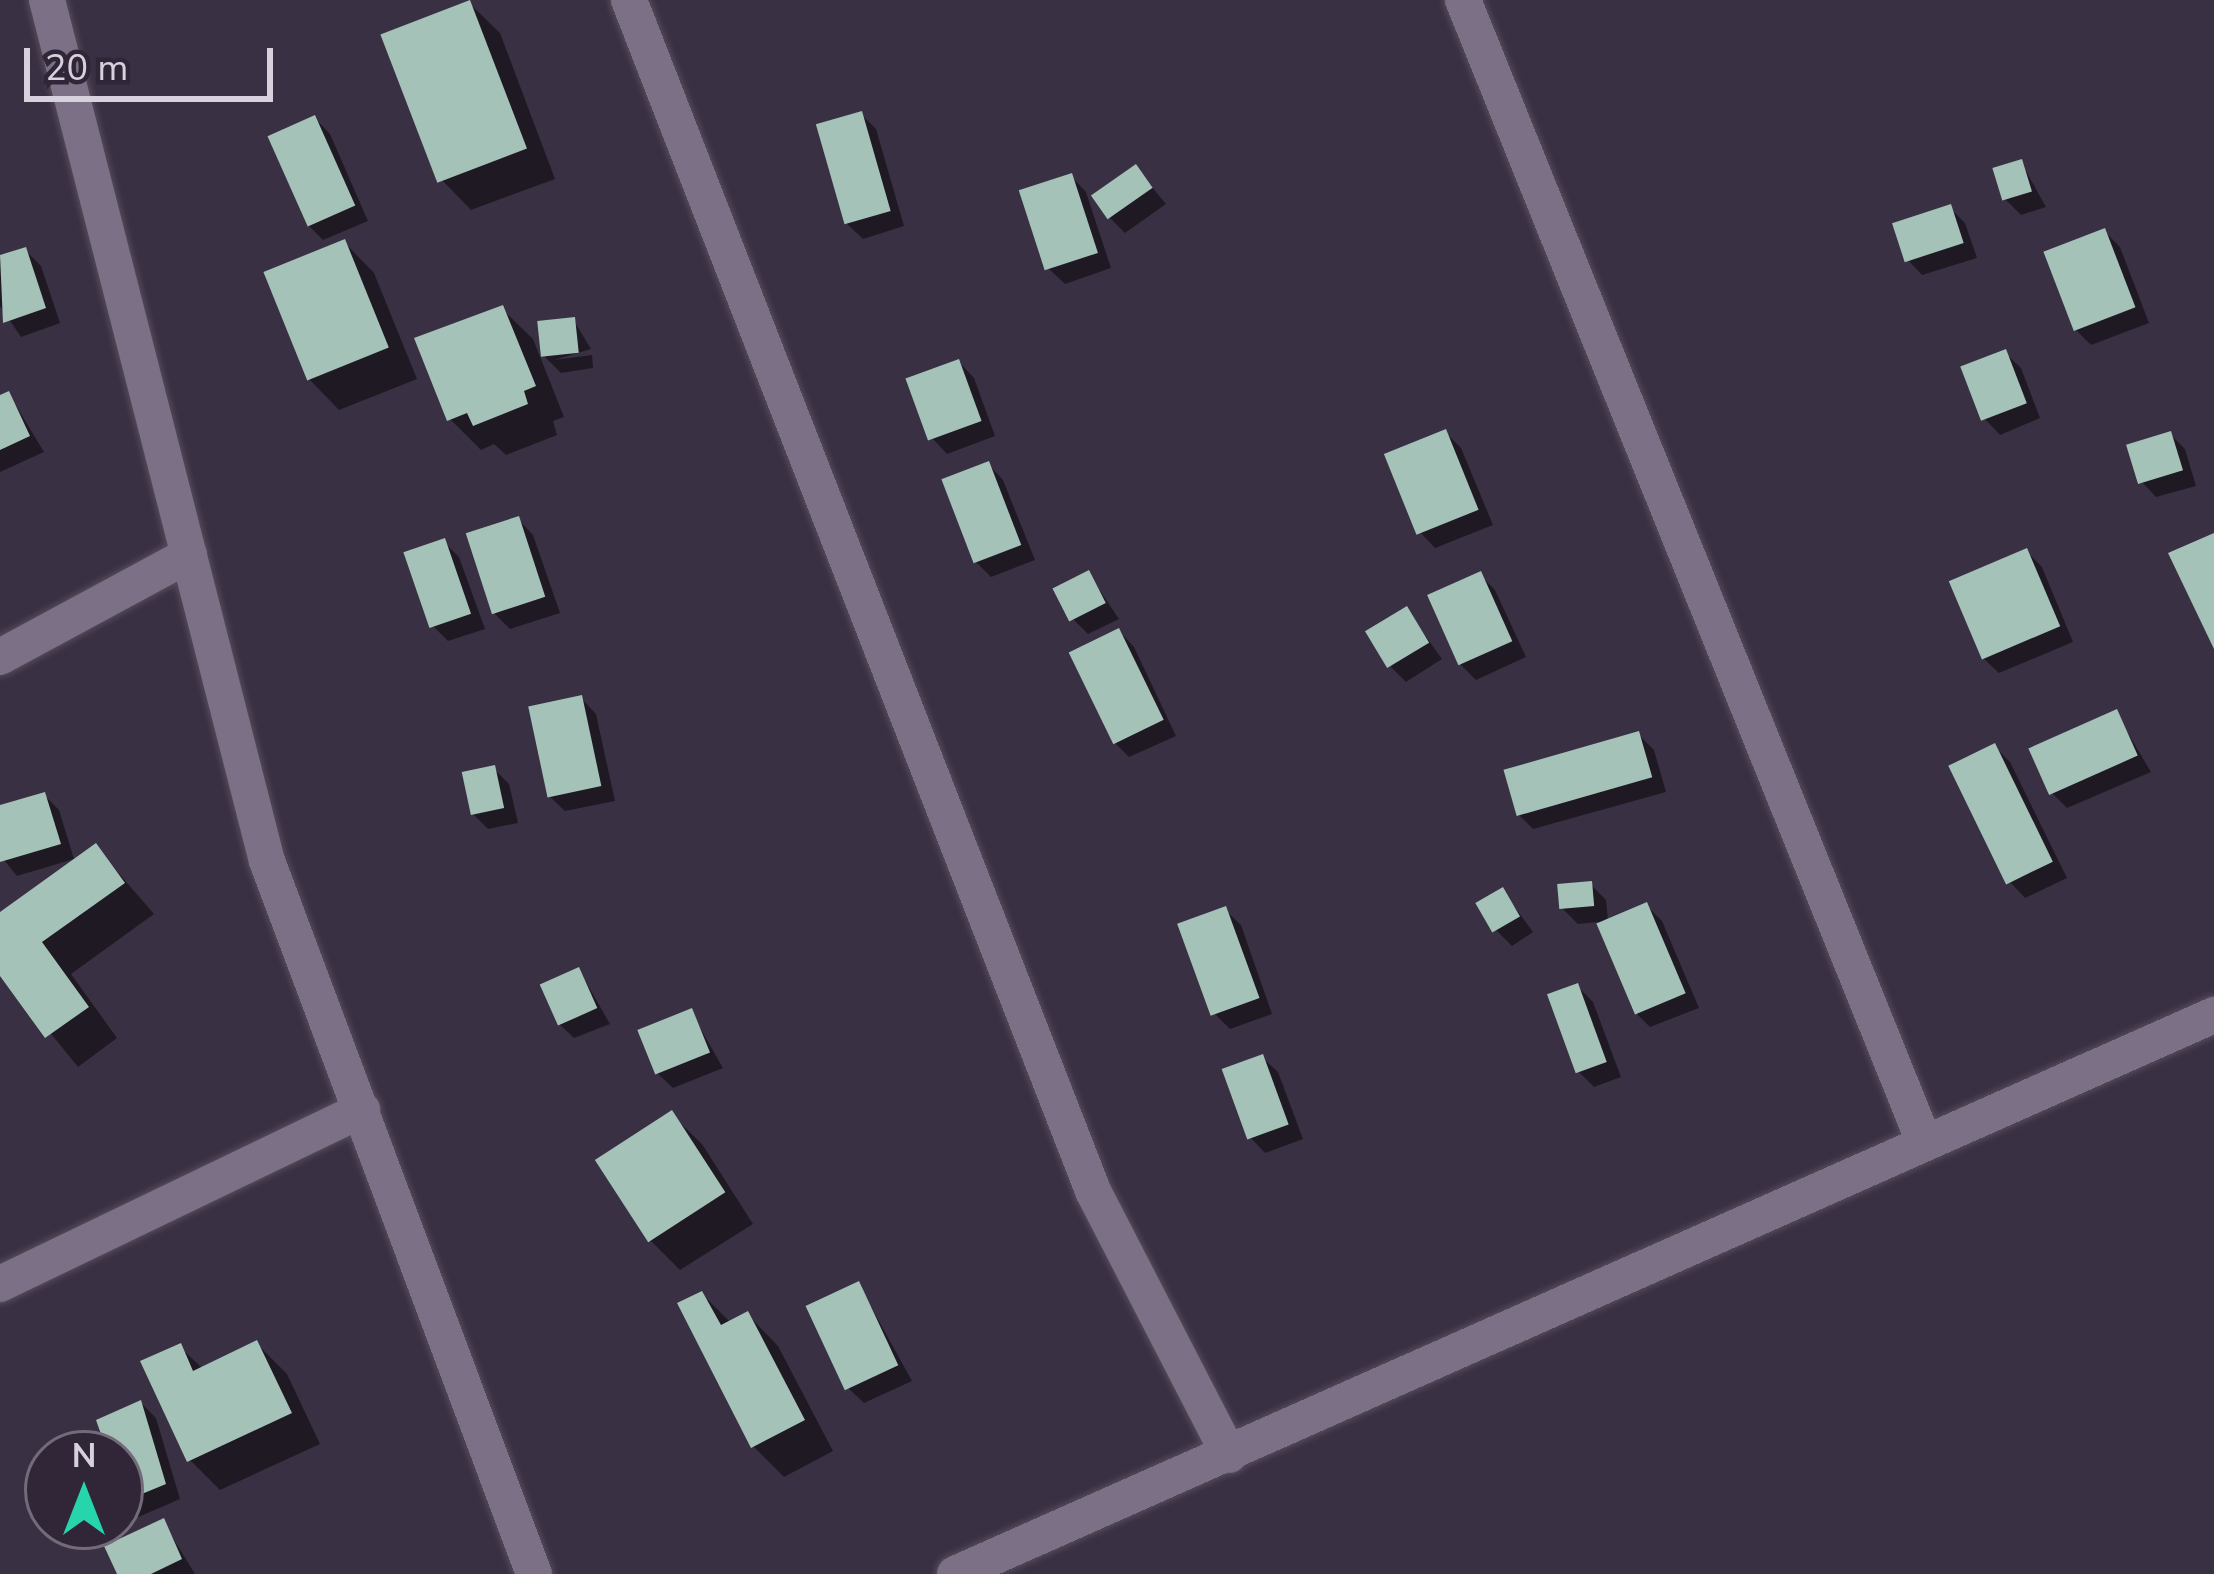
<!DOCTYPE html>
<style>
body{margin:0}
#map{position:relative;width:2214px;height:1574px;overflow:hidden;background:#3a3043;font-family:"Nunito Sans",sans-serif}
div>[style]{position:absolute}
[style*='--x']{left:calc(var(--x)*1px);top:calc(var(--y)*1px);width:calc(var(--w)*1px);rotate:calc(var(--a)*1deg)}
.shadow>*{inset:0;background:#0007}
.building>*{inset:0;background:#a5c2b8;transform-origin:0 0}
.roads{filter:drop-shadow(0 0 3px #544c5b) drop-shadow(0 0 3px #544c5b)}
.minor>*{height:36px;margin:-18px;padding:0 18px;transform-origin:18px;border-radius:18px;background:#7b7085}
span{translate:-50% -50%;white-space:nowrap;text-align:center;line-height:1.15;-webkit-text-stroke:12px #302638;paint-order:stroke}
.north{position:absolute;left:24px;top:1430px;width:120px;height:120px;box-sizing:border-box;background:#302638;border:3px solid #736a7a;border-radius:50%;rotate:0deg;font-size:33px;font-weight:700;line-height:48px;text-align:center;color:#d7d1dd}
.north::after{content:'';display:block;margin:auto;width:42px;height:54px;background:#27d5ad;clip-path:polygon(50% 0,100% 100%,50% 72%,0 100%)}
.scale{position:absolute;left:24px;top:48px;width:249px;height:54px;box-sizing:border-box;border:6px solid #d7d1dd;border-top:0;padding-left:15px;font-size:36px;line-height:42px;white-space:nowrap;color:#d7d1dd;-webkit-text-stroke:9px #302638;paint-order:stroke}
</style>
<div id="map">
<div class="shadow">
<div style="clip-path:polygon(469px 3px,500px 33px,555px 179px,471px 210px,441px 179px)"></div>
<div style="clip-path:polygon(861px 114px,876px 129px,904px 226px,863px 239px,847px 224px)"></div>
<div style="clip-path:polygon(315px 118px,330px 134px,368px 221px,323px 240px,308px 225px)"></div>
<div style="clip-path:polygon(2021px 162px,2046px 207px,2021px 215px,2006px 200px)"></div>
<div style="clip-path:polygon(1136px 168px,1166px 204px,1125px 233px,1110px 218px)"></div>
<div style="clip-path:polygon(1071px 176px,1086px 192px,1111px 268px,1065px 284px,1049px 269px)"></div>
<div style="clip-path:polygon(1950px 208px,1965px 223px,1977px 258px,1922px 275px,1907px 259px)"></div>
<div style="clip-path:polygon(2104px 231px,2120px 247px,2149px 323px,2091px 345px,2076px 330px)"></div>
<div style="clip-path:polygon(344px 242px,374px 273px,417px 379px,339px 410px,309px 379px)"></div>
<div style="clip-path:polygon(26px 251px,41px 266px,60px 323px,21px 337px,0 306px,0 258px)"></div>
<div style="clip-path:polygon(502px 309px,533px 339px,564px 417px,553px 421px,557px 435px,506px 455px,494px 444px,481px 450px,450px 419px)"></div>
<div style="clip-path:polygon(574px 321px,591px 349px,554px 360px,592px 355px,593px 368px,561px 373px,545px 357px)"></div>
<div style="clip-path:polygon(2005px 353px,2021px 368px,2040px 418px,2000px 435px,1985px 419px)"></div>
<div style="clip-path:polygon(959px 362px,974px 378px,995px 436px,947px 454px,932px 438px)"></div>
<div style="clip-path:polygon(9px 394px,44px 452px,0 472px,0 398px)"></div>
<div style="clip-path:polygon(1446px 433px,1461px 448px,1493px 525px,1435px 548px,1420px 532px)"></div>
<div style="clip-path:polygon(2170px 434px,2185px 449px,2196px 486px,2156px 497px,2141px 481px)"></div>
<div style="clip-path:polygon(988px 464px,1003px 480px,1035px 560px,991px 577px,975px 561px)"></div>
<div style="clip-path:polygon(518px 519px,533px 535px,560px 613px,510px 629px,495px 614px)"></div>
<div style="clip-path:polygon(444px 542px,459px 557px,485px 629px,448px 641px,433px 626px)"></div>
<div style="clip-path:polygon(2026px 551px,2042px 567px,2073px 642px,1999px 673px,1983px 658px)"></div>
<div style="clip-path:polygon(1088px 573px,1119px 619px,1088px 634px,1073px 619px)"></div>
<div style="clip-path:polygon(1480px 575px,1495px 590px,1526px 657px,1476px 680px,1461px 665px)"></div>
<div style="clip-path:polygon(1406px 609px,1442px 659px,1406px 682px,1391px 667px)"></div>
<div style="clip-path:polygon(1119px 631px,1134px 647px,1176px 736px,1129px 757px,1114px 742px)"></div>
<div style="clip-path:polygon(581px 698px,596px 714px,615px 801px,565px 811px,549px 796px)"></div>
<div style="clip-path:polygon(2116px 713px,2151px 772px,2067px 808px,2052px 793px)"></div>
<div style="clip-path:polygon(1638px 734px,1654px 750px,1666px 792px,1533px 829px,1518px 814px)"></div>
<div style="clip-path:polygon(1995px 747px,2010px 762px,2067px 878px,2025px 898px,2010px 882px)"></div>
<div style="clip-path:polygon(494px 769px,509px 784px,518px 823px,488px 829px,473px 814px)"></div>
<div style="clip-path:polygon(44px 795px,59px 810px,74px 859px,17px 876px,0 855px,0 808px)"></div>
<div style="clip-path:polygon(96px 847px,154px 914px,71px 974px,117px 1038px,78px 1067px,0 971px,0 916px)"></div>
<div style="clip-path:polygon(1590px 884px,1606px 900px,1608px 921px,1646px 905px,1662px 921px,1699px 1008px,1650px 1027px,1635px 1012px,1598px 922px,1578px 924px,1563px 909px)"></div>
<div style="clip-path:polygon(1503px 891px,1533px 932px,1512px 946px,1496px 930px)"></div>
<div style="clip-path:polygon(1225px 910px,1241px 925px,1272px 1014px,1230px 1029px,1214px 1013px)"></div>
<div style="clip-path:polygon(579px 970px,610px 1024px,574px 1038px,558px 1023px)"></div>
<div style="clip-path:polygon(1578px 987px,1593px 1002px,1621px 1077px,1594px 1087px,1578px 1071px)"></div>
<div style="clip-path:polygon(691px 1012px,723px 1068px,673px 1088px,657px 1073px)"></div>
<div style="clip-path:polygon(1262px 1057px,1278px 1072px,1303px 1139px,1265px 1153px,1250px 1137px)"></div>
<div style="clip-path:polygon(671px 1114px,702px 1144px,753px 1224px,680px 1270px,649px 1239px)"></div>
<div style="clip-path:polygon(859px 1285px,912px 1381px,864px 1403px,848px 1388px)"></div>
<div style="clip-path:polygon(702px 1294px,731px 1323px,748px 1315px,778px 1346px,833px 1451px,784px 1477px,753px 1446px)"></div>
<div style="clip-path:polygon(257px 1344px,287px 1374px,320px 1444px,220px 1490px,190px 1460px,180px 1347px,203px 1369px)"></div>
<div style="clip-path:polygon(141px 1403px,156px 1418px,180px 1499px,120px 1525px,120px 1454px,107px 1441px)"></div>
<div style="clip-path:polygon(163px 1522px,195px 1574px,120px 1574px)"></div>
</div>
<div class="building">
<div style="left:470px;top:0;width:159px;height:96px;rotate:69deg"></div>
<div style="left:862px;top:111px;width:104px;height:48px;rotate:74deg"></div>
<div style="left:315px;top:115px;width:99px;height:52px;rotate:66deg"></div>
<div style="left:2022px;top:159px;width:34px;height:31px;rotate:73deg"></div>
<div style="left:1136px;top:164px;width:29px;height:55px;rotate:55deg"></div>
<div style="left:1072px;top:173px;width:84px;height:56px;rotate:72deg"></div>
<div style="left:1951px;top:204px;width:41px;height:62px;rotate:72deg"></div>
<div style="left:2105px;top:228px;width:85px;height:66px;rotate:69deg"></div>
<div style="left:345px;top:239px;width:117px;height:88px;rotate:68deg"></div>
<div style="clip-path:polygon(26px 247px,46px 308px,3px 323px,0 255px)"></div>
<div style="clip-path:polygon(503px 305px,536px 386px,524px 391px,528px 404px,473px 426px,467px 413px,447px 421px,414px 338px)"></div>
<div style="left:575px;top:317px;width:36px;height:38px;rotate:84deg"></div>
<div style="left:2006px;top:349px;width:58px;height:49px;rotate:69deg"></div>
<div style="left:959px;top:359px;width:66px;height:57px;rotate:70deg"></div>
<div style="clip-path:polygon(9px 391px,30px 436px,0 450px,0 395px)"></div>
<div style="left:1446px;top:429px;width:87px;height:67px;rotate:68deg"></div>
<div style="left:2171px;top:431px;width:41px;height:47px;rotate:73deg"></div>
<div style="left:989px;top:461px;width:90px;height:51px;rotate:69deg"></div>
<div style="left:519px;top:516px;width:85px;height:56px;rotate:72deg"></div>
<div style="clip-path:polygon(2214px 533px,2214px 649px,2168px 553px)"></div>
<div style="left:445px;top:538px;width:80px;height:44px;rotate:71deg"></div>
<div style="left:2027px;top:548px;width:85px;height:85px;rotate:67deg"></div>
<div style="left:1089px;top:570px;width:37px;height:41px;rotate:63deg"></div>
<div style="left:1481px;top:571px;width:77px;height:59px;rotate:66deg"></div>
<div style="left:1407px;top:606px;width:43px;height:49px;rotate:59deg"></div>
<div style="left:1119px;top:628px;width:102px;height:56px;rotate:64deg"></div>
<div style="left:582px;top:695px;width:93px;height:55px;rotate:78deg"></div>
<div style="left:2117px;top:709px;width:51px;height:97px;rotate:66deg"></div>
<div style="left:1639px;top:731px;width:48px;height:141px;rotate:74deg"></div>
<div style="left:1995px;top:743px;width:132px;height:52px;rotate:64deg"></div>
<div style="left:495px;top:765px;width:44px;height:34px;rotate:78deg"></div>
<div style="clip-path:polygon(45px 792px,61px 844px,0 862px,0 805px)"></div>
<div style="clip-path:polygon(96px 843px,125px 883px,42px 942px,89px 1007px,45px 1038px,0 976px,0 912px)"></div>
<div style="left:1592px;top:881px;width:25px;height:35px;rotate:85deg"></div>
<div style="left:1503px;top:887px;width:34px;height:32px;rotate:60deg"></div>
<div style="left:1647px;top:902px;width:99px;height:55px;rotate:67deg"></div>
<div style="left:1226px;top:906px;width:98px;height:52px;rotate:70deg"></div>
<div style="left:579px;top:967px;width:45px;height:43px;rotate:66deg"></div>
<div style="left:1578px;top:983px;width:84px;height:33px;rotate:70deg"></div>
<div style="left:692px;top:1008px;width:48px;height:59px;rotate:68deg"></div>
<div style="left:1263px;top:1054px;width:75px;height:44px;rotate:70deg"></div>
<div style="left:672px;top:1110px;width:98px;height:92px;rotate:57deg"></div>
<div style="left:859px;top:1281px;width:93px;height:59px;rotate:65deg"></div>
<div style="clip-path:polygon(702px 1291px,721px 1325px,748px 1311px,805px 1420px,751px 1448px,677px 1303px)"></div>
<div style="clip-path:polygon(257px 1340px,292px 1413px,187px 1462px,140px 1361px,181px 1343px,193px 1371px)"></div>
<div style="clip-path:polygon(141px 1400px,166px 1484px,120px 1503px,120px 1454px,80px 1454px,103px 1440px,96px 1420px)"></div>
<div style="clip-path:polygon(164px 1518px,182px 1559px,151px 1574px,117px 1574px,104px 1546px)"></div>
</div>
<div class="roads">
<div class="minor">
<div style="--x:47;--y:0;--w:889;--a:75.67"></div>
<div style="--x:267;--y:861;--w:761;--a:69.47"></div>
<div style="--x:629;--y:0;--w:1278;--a:68.71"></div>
<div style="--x:1093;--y:1191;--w:297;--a:62.7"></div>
<div style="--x:1463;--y:0;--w:1228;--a:68.01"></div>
<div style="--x:0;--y:657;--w:215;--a:-28.4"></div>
<div style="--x:0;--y:1284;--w:402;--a:-25.7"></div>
<div style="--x:955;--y:1574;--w:1378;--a:-23.94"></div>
</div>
</div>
<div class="north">N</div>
<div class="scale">20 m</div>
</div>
